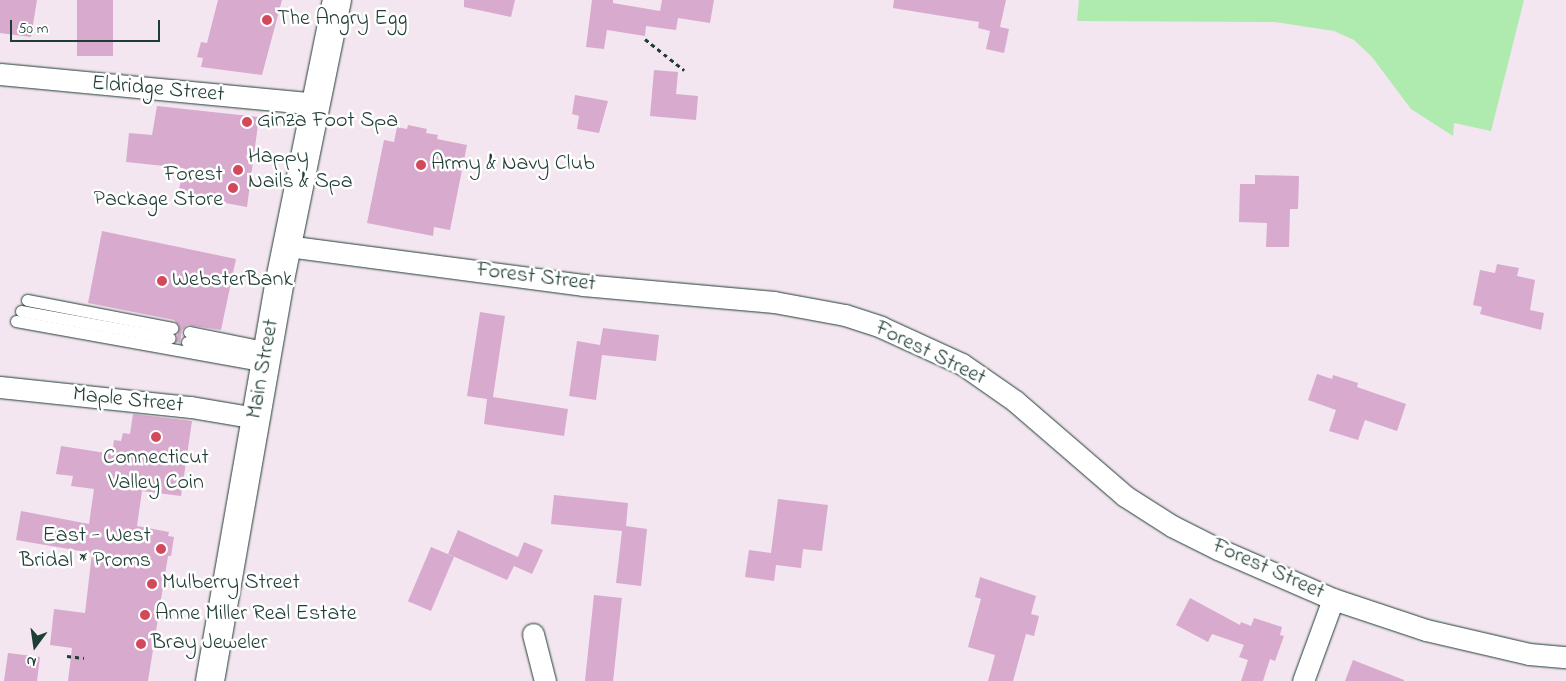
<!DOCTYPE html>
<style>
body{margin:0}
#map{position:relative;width:1566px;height:681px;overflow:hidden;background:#f3e6f0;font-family:"Indie Flower",sans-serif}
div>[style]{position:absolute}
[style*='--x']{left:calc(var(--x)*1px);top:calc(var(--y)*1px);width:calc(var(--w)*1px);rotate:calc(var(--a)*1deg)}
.green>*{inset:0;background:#afeaaf}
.building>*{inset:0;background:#d8aacd;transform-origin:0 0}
.path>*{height:3px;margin-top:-1.5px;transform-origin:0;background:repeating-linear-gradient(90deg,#1f3d34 0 4px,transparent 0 8px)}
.roads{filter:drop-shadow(0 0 1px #1f3d34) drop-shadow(0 0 1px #1f3d34)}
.service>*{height:11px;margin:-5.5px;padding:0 5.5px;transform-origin:5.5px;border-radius:5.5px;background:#fff}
.minor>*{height:21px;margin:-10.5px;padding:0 10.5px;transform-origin:10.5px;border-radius:10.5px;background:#fff}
.primary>*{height:28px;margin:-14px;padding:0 14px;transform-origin:14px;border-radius:14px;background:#fff}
.dots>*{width:14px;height:14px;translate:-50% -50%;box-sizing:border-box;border:2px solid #fff;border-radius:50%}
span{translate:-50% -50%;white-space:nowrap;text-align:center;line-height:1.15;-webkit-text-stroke:5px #fff;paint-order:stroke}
.poi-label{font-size:22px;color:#1f3d34}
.left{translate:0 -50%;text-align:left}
.right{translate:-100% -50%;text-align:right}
.street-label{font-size:22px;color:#1f3d34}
.north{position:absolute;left:10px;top:621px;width:50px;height:50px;-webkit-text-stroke:4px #fff;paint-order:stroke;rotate:194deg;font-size:14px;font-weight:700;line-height:20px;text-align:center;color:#1f3d34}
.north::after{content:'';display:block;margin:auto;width:18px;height:22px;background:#1f3d34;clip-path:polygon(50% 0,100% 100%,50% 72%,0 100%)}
.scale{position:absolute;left:10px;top:20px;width:150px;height:22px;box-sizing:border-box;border:2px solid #1f3d34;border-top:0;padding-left:6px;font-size:15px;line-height:18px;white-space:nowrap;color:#1f3d34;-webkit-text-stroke:4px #fff;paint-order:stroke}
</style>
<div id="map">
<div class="green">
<div style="clip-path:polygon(1079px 0,1524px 0,1491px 131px,1454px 123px,1453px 136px,1411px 109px,1372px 57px,1354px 40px,1334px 31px,1275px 22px,1077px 21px)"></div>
</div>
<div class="building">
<div style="clip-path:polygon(0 0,37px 0,31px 37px,0 33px)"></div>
<div style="left:77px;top:0;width:36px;height:56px"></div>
<div style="clip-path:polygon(218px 0,282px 0,262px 75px,201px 67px,203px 58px,197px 57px,201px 42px,207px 43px)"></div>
<div style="clip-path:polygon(464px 0,515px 0,511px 17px,464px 7px)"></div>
<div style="clip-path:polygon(592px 0,613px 0,613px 3px,660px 11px,662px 0,714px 0,710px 23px,678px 18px,676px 30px,646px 26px,645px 36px,607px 30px,604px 49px,586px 47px)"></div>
<div style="clip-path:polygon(894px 0,1006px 0,1000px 27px,1009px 29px,1004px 53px,986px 49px,990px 31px,978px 28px,979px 22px,893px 8px)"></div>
<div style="clip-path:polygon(654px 70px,678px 72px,676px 94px,698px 96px,696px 120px,650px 116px)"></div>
<div style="clip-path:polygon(575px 95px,608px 101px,599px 133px,577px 129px,579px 116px,572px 114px)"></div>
<div style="clip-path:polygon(157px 106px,259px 117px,247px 207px,187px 196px,188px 191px,179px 190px,183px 168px,126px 162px,129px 133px,152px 135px)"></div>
<div style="clip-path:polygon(408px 125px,427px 129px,426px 133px,438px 135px,437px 139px,467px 145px,450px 230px,434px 227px,433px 236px,367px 223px,384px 140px,394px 142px,397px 127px,407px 129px)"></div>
<div style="clip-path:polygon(1255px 175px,1299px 176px,1298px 209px,1290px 209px,1289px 247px,1266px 247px,1267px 223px,1239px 222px,1240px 184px,1255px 184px)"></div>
<div style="clip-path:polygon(102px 231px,236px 259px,221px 330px,187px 325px,182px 330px,180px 343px,176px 342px,179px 326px,174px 320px,88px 303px)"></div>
<div style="clip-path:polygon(1497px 264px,1519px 268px,1517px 276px,1535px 280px,1530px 310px,1544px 313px,1541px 330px,1480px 314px,1482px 307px,1473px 305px,1480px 270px,1495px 273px)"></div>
<div style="clip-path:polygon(480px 312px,505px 316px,493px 397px,568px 409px,564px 436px,484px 424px,487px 399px,467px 396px)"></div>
<div style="clip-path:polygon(603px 328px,659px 335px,656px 361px,602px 355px,596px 400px,569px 396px,577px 341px,600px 345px)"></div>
<div style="clip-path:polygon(1317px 374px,1332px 379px,1333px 375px,1358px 383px,1357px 387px,1406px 404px,1397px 431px,1365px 420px,1358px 440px,1329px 431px,1336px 410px,1308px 400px)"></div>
<div style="clip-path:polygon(133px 414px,192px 421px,181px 496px,142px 491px,137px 526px,169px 532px,168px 536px,174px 537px,171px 556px,168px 556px,148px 681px,68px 681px,72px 648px,50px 645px,54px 609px,85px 613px,92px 553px,16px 540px,21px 511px,89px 524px,94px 489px,71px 486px,73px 476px,56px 474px,61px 446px,112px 454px,114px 440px,121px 441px,123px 433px,130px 434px)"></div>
<div style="clip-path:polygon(554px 495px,628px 503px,626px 526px,647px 529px,641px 586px,616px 583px,622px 531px,551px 524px)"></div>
<div style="clip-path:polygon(778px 499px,828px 505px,822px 551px,803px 549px,801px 568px,776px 565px,774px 581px,745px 577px,749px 550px,771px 553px)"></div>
<div style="clip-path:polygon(458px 530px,518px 557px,524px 542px,543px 550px,532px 574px,514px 566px,507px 580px,448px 554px)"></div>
<div style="left:431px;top:547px;width:25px;height:59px;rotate:23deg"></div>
<div style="clip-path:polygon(980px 577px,1036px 596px,1031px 614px,1039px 616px,1034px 636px,1026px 634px,1013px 681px,988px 681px,995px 655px,968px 647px,981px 599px,975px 597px)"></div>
<div style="left:594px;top:595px;width:28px;height:87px;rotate:6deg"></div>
<div style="clip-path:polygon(1190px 598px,1240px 625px,1241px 622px,1251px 626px,1254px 618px,1282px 627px,1280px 635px,1284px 636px,1275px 661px,1270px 659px,1263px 681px,1241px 681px,1248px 660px,1239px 657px,1244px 645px,1212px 634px,1208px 642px,1176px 625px)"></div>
<div style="clip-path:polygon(8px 653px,40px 657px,37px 681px,4px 681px)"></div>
<div style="clip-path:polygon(1353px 660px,1404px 680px,1404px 681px,1345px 681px)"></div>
</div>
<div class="path">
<div style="--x:645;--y:39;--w:50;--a:38.5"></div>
<div style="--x:103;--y:557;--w:14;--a:-4"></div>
<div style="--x:67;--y:656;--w:17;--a:7"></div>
</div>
<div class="roads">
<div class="service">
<div style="--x:27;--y:300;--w:148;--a:10.9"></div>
<div style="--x:21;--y:311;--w:151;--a:10.3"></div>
<div style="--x:16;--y:321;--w:253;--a:10.2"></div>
<div style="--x:189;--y:332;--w:81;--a:11.4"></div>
<div style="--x:187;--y:342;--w:82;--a:11.3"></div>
</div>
<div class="minor">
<div style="--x:0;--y:74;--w:317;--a:5.4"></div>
<div style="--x:287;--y:246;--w:299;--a:7.5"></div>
<div style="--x:583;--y:285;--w:192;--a:5.1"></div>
<div style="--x:774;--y:302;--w:72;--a:10.4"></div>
<div style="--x:845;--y:315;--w:38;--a:18"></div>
<div style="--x:881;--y:327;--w:89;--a:24.6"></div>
<div style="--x:962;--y:364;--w:65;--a:34.9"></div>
<div style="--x:1015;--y:401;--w:145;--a:40.8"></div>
<div style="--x:1125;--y:496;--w:56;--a:32.6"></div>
<div style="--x:1172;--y:526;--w:51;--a:26.6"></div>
<div style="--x:1218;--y:549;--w:125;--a:23.5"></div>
<div style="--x:1333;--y:599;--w:98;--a:18.4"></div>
<div style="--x:1426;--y:630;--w:106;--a:13.1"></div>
<div style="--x:1529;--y:654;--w:37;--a:5"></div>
<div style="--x:0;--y:387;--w:192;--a:6"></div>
<div style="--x:191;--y:407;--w:66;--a:9.6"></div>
<div style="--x:533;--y:634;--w:49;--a:75.7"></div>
<div style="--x:1303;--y:681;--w:87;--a:-69.9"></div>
</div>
<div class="primary">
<div style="--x:210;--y:681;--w:407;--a:-80.1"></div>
<div style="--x:280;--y:280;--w:286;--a:-78.5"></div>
</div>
</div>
<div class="dots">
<div style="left:267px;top:20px;background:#d1495b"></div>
<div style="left:247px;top:122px;background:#d1495b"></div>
<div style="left:421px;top:165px;background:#d1495b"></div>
<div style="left:238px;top:170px;background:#d1495b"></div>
<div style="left:233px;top:188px;background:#d1495b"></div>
<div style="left:162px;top:281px;background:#d1495b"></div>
<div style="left:156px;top:437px;background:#d1495b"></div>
<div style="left:161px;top:549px;background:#d1495b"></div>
<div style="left:152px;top:584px;background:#d1495b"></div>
<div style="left:145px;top:615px;background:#d1495b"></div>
<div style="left:141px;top:644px;background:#d1495b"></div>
</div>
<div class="poi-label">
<span class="left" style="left:277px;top:20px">The Angry Egg</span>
<span class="left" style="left:257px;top:122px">Ginza Foot Spa</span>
<span class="left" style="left:248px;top:170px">Happy<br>Nails &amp; Spa</span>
<span class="left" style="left:431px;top:165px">Army &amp; Navy Club</span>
<span class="right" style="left:223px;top:188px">Forest<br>Package Store</span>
<span class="left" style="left:172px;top:281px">WebsterBank</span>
<span style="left:156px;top:471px">Connecticut<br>Valley Coin</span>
<span class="right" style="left:151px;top:549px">East - West<br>Bridal * Proms</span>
<span class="left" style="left:162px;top:584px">Mulberry Street</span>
<span class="left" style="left:155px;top:615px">Anne Miller Real Estate</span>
<span class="left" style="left:151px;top:644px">Bray Jeweler</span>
</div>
<div class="street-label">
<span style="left:158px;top:90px;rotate:5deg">Eldridge Street</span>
<span style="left:536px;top:278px;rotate:7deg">Forest Street</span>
<span style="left:930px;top:354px;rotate:26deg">Forest Street</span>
<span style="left:264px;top:369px;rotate:-80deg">Main Street</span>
<span style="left:128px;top:401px;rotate:6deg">Maple Street</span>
<span style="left:1268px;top:570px;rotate:24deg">Forest Street</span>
</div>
<div class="north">N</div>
<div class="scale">50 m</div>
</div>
